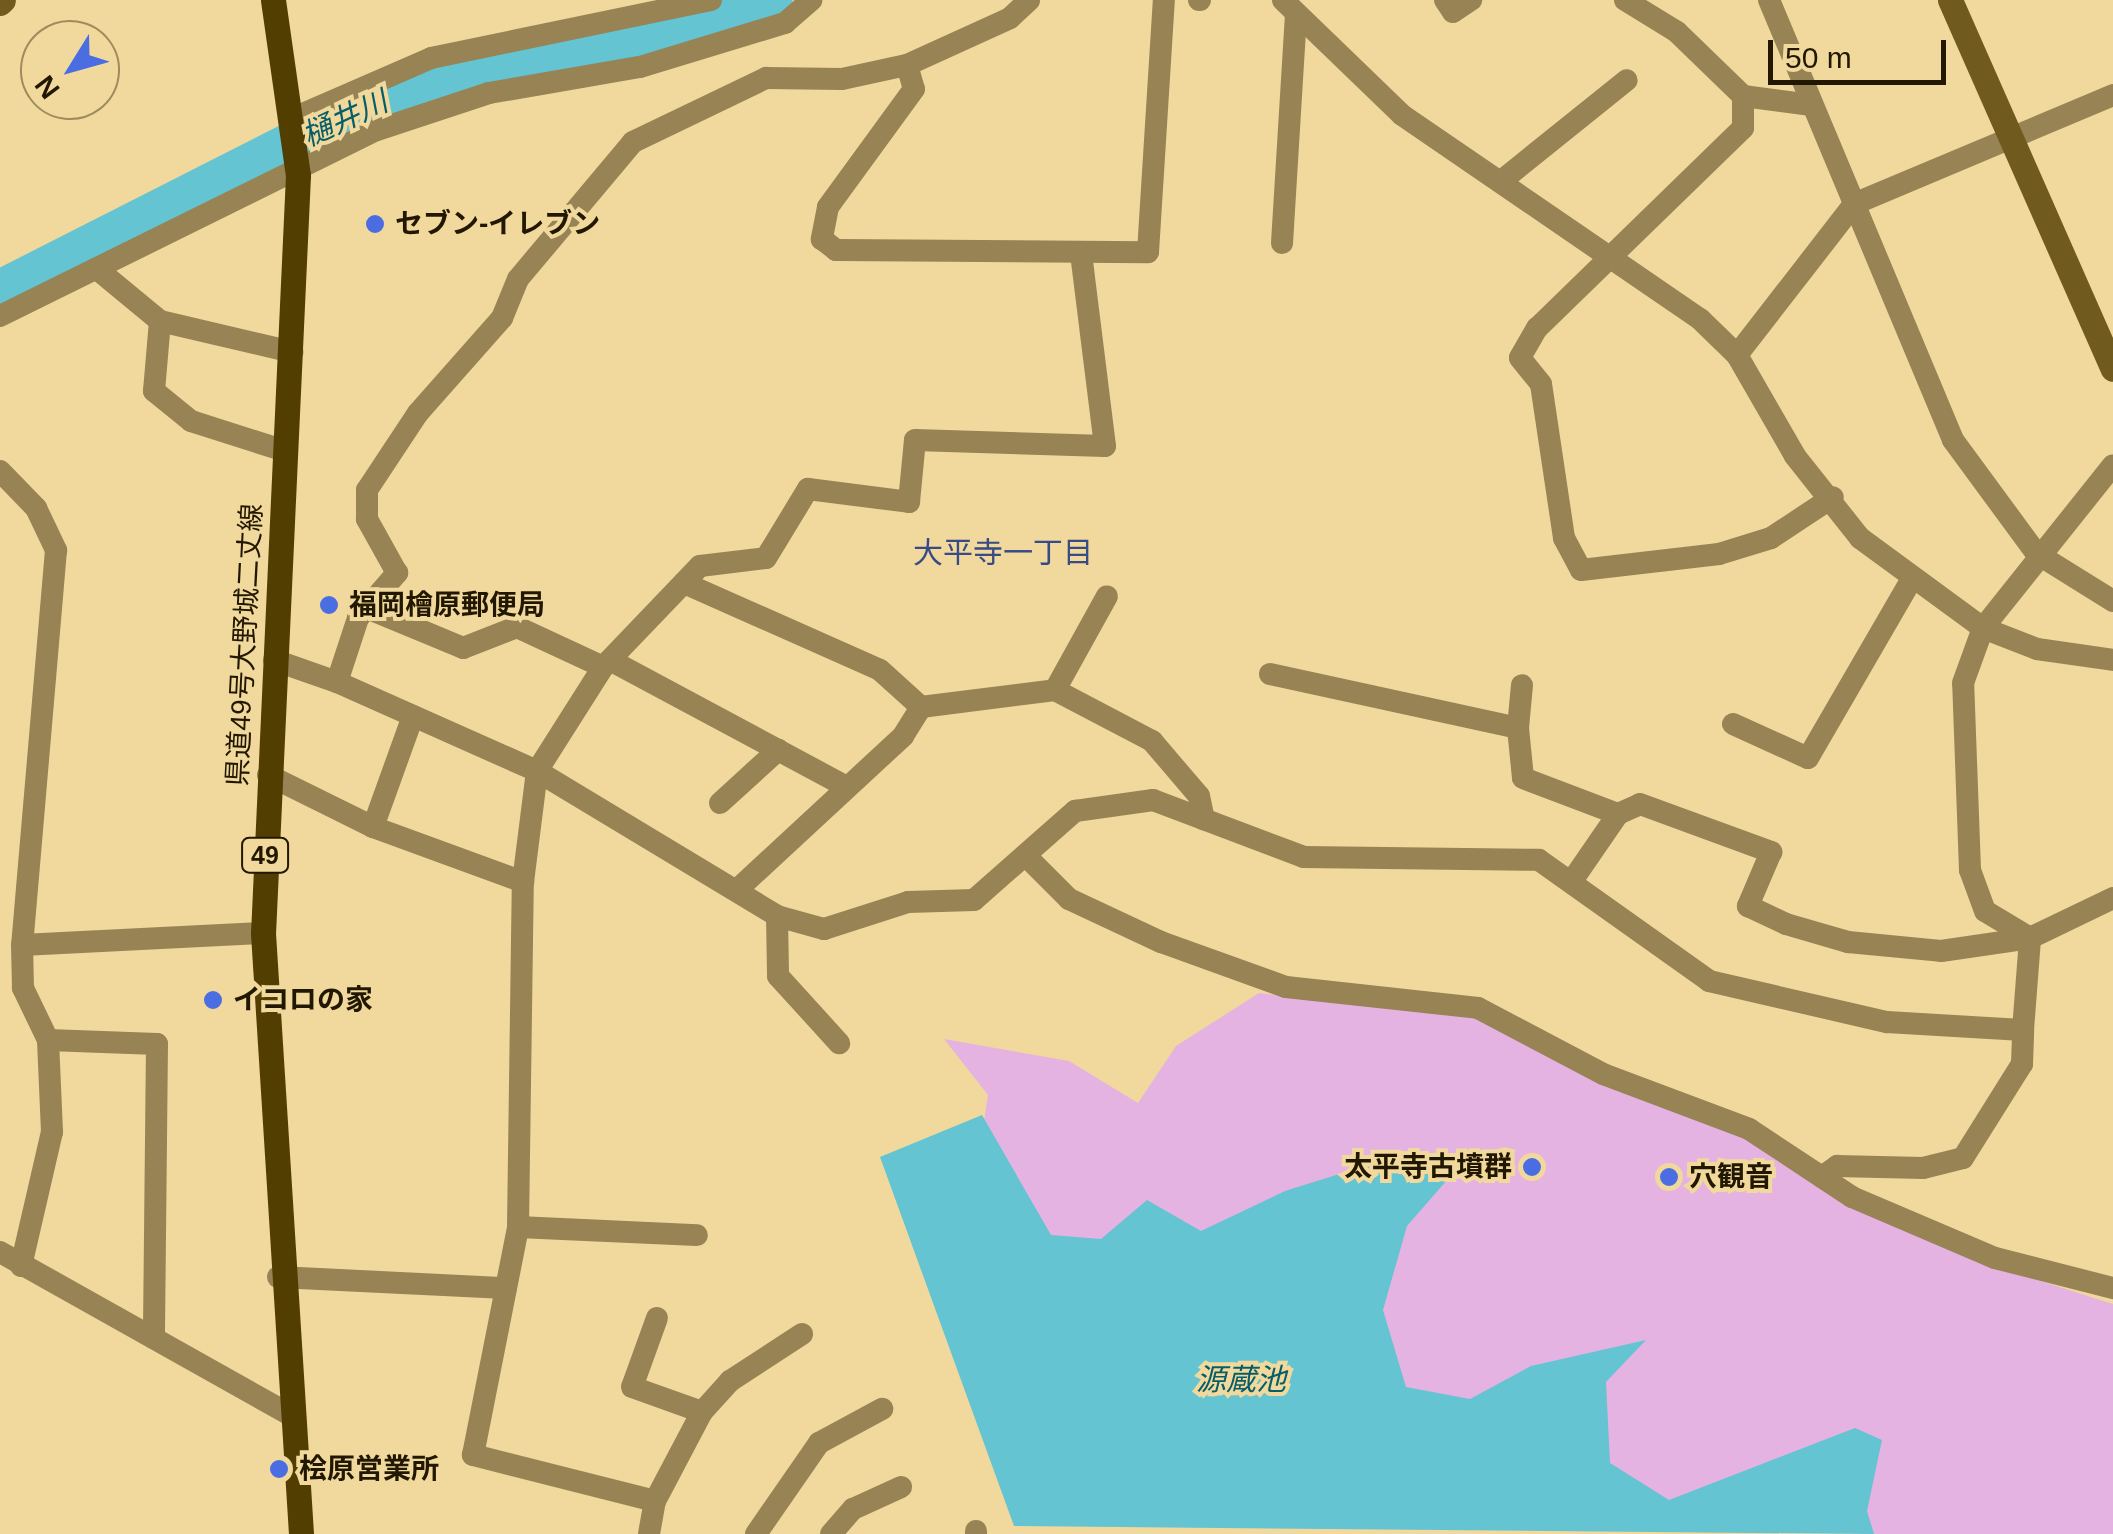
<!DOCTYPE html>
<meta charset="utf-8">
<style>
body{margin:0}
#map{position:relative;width:2113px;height:1534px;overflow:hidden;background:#f1d89c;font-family:Helvetica,"Noto Sans JP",sans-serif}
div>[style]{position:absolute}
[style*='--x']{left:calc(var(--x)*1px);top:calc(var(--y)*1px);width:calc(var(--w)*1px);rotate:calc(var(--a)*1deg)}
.green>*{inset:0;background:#e4b3e2}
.water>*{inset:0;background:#64c4d2}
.river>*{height:42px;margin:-21px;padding:0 21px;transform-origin:21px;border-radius:21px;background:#64c4d2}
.street>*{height:22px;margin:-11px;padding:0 11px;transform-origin:11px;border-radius:11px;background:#978354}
.secondary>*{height:25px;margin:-12.5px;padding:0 12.5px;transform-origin:12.5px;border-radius:12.5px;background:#715a1d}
.primary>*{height:25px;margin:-12.5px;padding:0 12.5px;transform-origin:12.5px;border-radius:12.5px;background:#523e00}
.dots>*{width:28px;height:28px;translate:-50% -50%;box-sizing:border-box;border:5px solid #f1d89c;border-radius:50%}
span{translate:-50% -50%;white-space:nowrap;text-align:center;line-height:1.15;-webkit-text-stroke:8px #f1d89c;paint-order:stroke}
.shield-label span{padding:2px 8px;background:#f1d89c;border:2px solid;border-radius:8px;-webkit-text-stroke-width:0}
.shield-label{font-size:25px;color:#221802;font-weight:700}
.poi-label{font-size:28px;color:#221802;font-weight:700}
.left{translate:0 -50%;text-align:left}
.right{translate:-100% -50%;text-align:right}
.street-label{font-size:28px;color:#221802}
.water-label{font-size:30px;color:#085e68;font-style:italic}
.neighbourhood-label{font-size:30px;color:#374b85}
.north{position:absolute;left:20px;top:20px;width:100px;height:100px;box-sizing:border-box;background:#f1d89c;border:2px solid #9e8b5e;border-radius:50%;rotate:233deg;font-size:28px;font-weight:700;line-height:40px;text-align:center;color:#221802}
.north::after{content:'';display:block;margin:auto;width:35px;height:45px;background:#4a6de1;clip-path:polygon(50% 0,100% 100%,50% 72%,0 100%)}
.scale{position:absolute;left:1768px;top:40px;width:178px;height:45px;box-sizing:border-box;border:5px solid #221802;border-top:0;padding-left:12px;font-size:30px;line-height:35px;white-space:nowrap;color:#221802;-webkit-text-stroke:8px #f1d89c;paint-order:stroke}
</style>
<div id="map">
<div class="green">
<div style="clip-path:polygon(1259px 993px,1475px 1016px,1740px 1135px,1993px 1266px,2113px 1304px,2113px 1534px,1863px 1534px,1673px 1519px,1465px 1421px,1387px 1397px,1239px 1231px,1105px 1252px,1032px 1246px,980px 1147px,988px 1095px,944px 1039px,1069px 1061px,1138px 1103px,1176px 1046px)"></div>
</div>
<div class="water">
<div style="clip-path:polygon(982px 1115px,1051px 1235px,1101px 1239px,1147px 1200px,1201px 1231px,1285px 1191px,1416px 1150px,1447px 1180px,1407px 1226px,1383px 1310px,1406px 1387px,1470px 1399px,1531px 1366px,1646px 1340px,1606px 1382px,1610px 1463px,1669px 1500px,1855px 1428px,1882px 1440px,1867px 1511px,1874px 1534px,1014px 1526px,880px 1157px)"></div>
</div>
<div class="river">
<div style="--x:0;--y:291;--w:427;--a:-26.9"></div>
<div style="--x:381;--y:98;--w:293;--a:-12"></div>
<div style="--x:668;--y:37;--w:110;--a:-19.6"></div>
</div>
<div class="street">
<div style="--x:1199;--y:0;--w:1;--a:0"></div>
<div style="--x:1283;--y:0;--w:165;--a:44"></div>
<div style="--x:1402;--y:115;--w:361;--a:34.4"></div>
<div style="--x:1700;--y:319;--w:52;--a:44.2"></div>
<div style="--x:1737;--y:355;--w:116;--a:60.1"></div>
<div style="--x:1795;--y:456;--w:105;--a:51.6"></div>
<div style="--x:1860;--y:538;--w:152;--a:36.2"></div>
<div style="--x:1983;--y:628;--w:58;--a:21.3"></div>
<div style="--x:2037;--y:649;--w:77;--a:8.2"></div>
<div style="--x:1445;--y:0;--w:14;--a:56"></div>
<div style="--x:1453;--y:12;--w:22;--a:-34"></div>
<div style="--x:1625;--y:0;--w:61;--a:31.6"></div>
<div style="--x:1677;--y:32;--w:92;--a:44.1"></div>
<div style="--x:1743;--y:96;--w:69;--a:7.5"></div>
<div style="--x:1769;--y:0;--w:477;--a:67.3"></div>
<div style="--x:1953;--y:440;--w:140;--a:53.7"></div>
<div style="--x:2036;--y:553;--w:91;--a:31.9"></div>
<div style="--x:907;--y:65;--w:25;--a:74"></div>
<div style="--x:914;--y:89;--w:146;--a:126.1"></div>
<div style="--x:828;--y:207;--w:33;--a:101"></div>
<div style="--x:822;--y:239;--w:18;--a:38"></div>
<div style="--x:836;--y:250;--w:312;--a:0.4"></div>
<div style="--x:1148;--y:252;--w:253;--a:-86.4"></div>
<div style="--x:1743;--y:96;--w:32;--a:90"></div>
<div style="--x:1743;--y:128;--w:287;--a:135.8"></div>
<div style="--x:1537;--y:328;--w:34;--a:120"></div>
<div style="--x:1520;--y:358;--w:33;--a:51"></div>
<div style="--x:1541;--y:384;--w:156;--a:81.5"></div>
<div style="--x:1564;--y:538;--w:36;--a:62"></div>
<div style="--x:1581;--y:570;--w:139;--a:-6.6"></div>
<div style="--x:1719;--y:554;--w:54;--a:-17.1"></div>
<div style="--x:1771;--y:538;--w:74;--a:-33.5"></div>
<div style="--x:291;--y:119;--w:153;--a:-23.5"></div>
<div style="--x:431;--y:58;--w:286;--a:-11.7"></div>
<div style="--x:1505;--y:178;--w:156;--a:-38.8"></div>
<div style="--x:1282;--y:243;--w:227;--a:-86.5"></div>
<div style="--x:97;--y:269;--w:82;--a:39.5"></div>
<div style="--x:160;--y:321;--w:136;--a:13.2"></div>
<div style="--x:0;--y:316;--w:420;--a:-26.3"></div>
<div style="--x:377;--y:130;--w:118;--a:-18.3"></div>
<div style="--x:489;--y:93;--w:153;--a:-9.8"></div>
<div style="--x:640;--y:67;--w:152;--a:-16.9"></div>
<div style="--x:785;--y:23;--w:35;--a:-41"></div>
<div style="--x:160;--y:321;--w:70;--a:94.9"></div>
<div style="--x:154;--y:391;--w:48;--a:39"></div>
<div style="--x:191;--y:421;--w:99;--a:17.7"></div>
<div style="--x:1737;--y:355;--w:191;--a:-52.2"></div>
<div style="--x:1854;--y:204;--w:281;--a:-22.8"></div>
<div style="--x:0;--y:471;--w:52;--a:45.8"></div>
<div style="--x:36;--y:508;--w:47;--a:64.5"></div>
<div style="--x:56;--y:550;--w:396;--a:94.9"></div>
<div style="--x:22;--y:945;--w:241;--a:-2.9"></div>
<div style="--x:684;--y:583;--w:214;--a:23.9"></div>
<div style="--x:880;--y:670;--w:55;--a:42.1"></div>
<div style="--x:367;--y:608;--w:104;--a:22.6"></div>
<div style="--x:463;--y:648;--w:58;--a:-21.3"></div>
<div style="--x:517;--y:627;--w:95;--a:24.9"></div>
<div style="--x:274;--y:660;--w:67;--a:19.2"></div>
<div style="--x:337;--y:682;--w:67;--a:-71.8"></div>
<div style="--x:358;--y:618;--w:60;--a:-49.1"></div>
<div style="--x:397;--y:573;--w:62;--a:-119.1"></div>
<div style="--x:367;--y:519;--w:29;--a:-90"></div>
<div style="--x:367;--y:490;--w:92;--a:-56.5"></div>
<div style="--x:418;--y:413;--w:127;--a:-48.5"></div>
<div style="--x:502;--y:318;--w:42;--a:-67.7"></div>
<div style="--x:518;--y:279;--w:179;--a:-50"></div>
<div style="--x:633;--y:142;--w:148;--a:-25.7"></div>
<div style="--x:766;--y:78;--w:76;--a:0.8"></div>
<div style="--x:842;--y:79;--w:66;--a:-12.2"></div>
<div style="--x:907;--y:65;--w:113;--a:-24.5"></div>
<div style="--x:1010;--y:18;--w:26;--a:-43"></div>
<div style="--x:610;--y:660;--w:269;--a:28.2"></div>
<div style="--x:1270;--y:674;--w:254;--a:12.3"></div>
<div style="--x:1518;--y:728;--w:50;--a:84.3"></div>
<div style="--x:1523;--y:778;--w:102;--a:20.8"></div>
<div style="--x:1618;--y:814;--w:78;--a:124.5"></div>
<div style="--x:337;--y:682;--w:219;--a:24"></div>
<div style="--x:537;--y:771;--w:280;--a:31.1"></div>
<div style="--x:777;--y:916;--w:49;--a:15.5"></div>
<div style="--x:824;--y:929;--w:88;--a:-17.8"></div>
<div style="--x:908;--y:902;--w:66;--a:-1.7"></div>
<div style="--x:974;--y:900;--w:135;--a:-41.4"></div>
<div style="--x:1075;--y:811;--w:79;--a:-8"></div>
<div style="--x:1153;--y:800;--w:161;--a:20.7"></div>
<div style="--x:1304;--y:857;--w:235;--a:0.7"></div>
<div style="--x:1539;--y:860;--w:209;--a:35.4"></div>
<div style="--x:1709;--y:981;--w:183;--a:13"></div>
<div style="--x:1887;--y:1022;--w:136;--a:3.4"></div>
<div style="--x:2023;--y:1030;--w:92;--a:-85.6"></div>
<div style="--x:2030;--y:938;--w:92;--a:-25.7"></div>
<div style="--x:1055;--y:690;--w:107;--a:-61"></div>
<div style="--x:1733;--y:724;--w:82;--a:24.4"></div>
<div style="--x:1808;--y:758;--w:209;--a:-59.9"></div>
<div style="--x:1518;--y:728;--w:43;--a:-84.7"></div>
<div style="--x:268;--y:775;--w:117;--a:26.3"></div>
<div style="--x:373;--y:827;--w:160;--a:20.1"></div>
<div style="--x:720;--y:803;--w:79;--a:-42.4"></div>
<div style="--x:1618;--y:814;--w:24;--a:-24"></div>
<div style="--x:1640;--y:804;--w:140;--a:20.1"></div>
<div style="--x:1771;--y:852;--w:59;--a:113.1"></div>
<div style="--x:1748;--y:906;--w:42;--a:25.3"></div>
<div style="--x:1786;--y:924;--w:65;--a:16.2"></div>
<div style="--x:1848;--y:942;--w:93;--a:5.5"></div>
<div style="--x:1941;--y:951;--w:90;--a:-8.3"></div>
<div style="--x:373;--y:827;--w:118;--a:-70.2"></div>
<div style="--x:1028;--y:858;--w:58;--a:45"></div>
<div style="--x:1069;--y:899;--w:102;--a:25.1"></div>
<div style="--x:1161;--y:942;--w:133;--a:19.8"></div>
<div style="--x:1286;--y:987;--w:193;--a:6.2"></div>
<div style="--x:1478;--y:1008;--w:141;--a:27.8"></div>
<div style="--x:1603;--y:1074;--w:156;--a:20.6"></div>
<div style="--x:1749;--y:1129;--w:123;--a:33.4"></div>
<div style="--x:1852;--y:1197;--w:155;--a:23.1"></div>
<div style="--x:1995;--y:1258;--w:122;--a:14.3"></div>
<div style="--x:739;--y:888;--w:224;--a:-42.8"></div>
<div style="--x:903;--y:736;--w:34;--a:-58"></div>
<div style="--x:921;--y:707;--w:135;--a:-7.2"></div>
<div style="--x:1055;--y:690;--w:110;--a:27.7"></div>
<div style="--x:1152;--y:741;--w:72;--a:49.5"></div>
<div style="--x:1199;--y:796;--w:24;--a:78"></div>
<div style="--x:777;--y:916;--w:60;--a:89"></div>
<div style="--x:778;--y:976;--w:91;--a:47.7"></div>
<div style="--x:2030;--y:938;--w:52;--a:-149"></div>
<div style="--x:1985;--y:911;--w:44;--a:-110.1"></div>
<div style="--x:1970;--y:870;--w:187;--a:-92.1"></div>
<div style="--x:1963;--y:683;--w:59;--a:-70"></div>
<div style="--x:1983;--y:628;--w:208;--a:-51.4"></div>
<div style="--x:48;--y:1040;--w:109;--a:2.1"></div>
<div style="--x:157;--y:1044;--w:294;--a:90.6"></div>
<div style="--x:1822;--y:1177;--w:19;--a:-36"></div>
<div style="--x:1837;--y:1166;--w:86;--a:1.3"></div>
<div style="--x:1923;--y:1168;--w:41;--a:-14"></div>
<div style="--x:1963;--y:1158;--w:111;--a:-57.9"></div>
<div style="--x:2022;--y:1064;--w:34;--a:-88"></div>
<div style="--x:518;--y:1227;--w:179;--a:2.6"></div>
<div style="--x:0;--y:1252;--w:333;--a:29.3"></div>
<div style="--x:21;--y:1266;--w:138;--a:-77"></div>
<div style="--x:52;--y:1132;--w:92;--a:-92.5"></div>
<div style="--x:48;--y:1040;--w:58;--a:-115.7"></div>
<div style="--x:23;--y:988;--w:43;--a:-91.3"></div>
<div style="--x:278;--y:1277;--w:228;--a:2.8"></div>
<div style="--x:657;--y:1318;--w:73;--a:109.9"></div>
<div style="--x:632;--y:1387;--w:74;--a:19.7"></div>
<div style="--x:655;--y:1501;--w:188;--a:-165.8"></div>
<div style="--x:473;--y:1455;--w:232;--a:-78.8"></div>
<div style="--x:518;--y:1227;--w:345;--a:-89.2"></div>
<div style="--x:523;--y:882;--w:112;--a:-82.8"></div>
<div style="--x:537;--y:771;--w:123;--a:-57.6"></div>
<div style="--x:603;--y:667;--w:140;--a:-46.2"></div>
<div style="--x:700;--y:566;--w:66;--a:-6.9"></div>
<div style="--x:766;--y:558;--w:81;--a:-58.7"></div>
<div style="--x:808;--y:489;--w:102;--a:7.3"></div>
<div style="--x:909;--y:502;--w:62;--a:-84.5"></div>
<div style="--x:915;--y:440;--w:190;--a:1.8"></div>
<div style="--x:1105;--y:446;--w:195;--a:-97.1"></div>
<div style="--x:649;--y:1534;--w:34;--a:-80"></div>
<div style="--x:655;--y:1501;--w:101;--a:-62.2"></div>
<div style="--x:702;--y:1412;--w:42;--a:-47.9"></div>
<div style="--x:730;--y:1381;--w:86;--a:-33.1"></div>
<div style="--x:756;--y:1534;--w:111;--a:-55.3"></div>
<div style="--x:819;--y:1443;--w:72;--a:-28.4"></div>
<div style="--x:831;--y:1534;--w:33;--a:-49"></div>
<div style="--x:853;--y:1509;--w:53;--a:-24.6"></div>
<div style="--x:976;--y:1534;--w:3;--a:-90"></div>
</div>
<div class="secondary">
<div style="--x:1950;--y:0;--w:403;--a:66.2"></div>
<div style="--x:0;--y:3;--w:4;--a:-45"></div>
</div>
<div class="primary">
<div style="--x:273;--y:0;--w:177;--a:81.9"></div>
<div style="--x:298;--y:175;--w:759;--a:92.64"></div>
<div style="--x:263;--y:933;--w:602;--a:86.38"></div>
</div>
<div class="dots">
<div style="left:375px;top:224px;background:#4a6de1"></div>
<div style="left:329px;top:605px;background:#4a6de1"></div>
<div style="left:213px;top:1000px;background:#4a6de1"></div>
<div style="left:1532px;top:1167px;background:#4a6de1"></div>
<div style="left:1669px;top:1177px;background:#4a6de1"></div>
<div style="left:279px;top:1469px;background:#4a6de1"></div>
</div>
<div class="shield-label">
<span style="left:265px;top:855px">49</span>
</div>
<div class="poi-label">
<span class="left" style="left:395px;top:224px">セブン-イレブン</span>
<span class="left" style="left:349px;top:605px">福岡檜原郵便局</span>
<span class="left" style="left:233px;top:1000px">イコロの家</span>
<span class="right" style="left:1512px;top:1167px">太平寺古墳群</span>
<span class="left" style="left:1689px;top:1177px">穴観音</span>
<span class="left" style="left:299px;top:1469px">桧原営業所</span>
</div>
<div class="street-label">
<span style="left:245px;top:645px;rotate:-87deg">県道49号大野城二丈線</span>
</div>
<div class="water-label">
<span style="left:345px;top:119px;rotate:-25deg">樋井川</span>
<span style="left:1241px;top:1380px">源蔵池</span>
</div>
<div class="neighbourhood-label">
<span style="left:1003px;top:553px">大平寺一丁目</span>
</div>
<div class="north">N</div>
<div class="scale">50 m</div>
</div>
